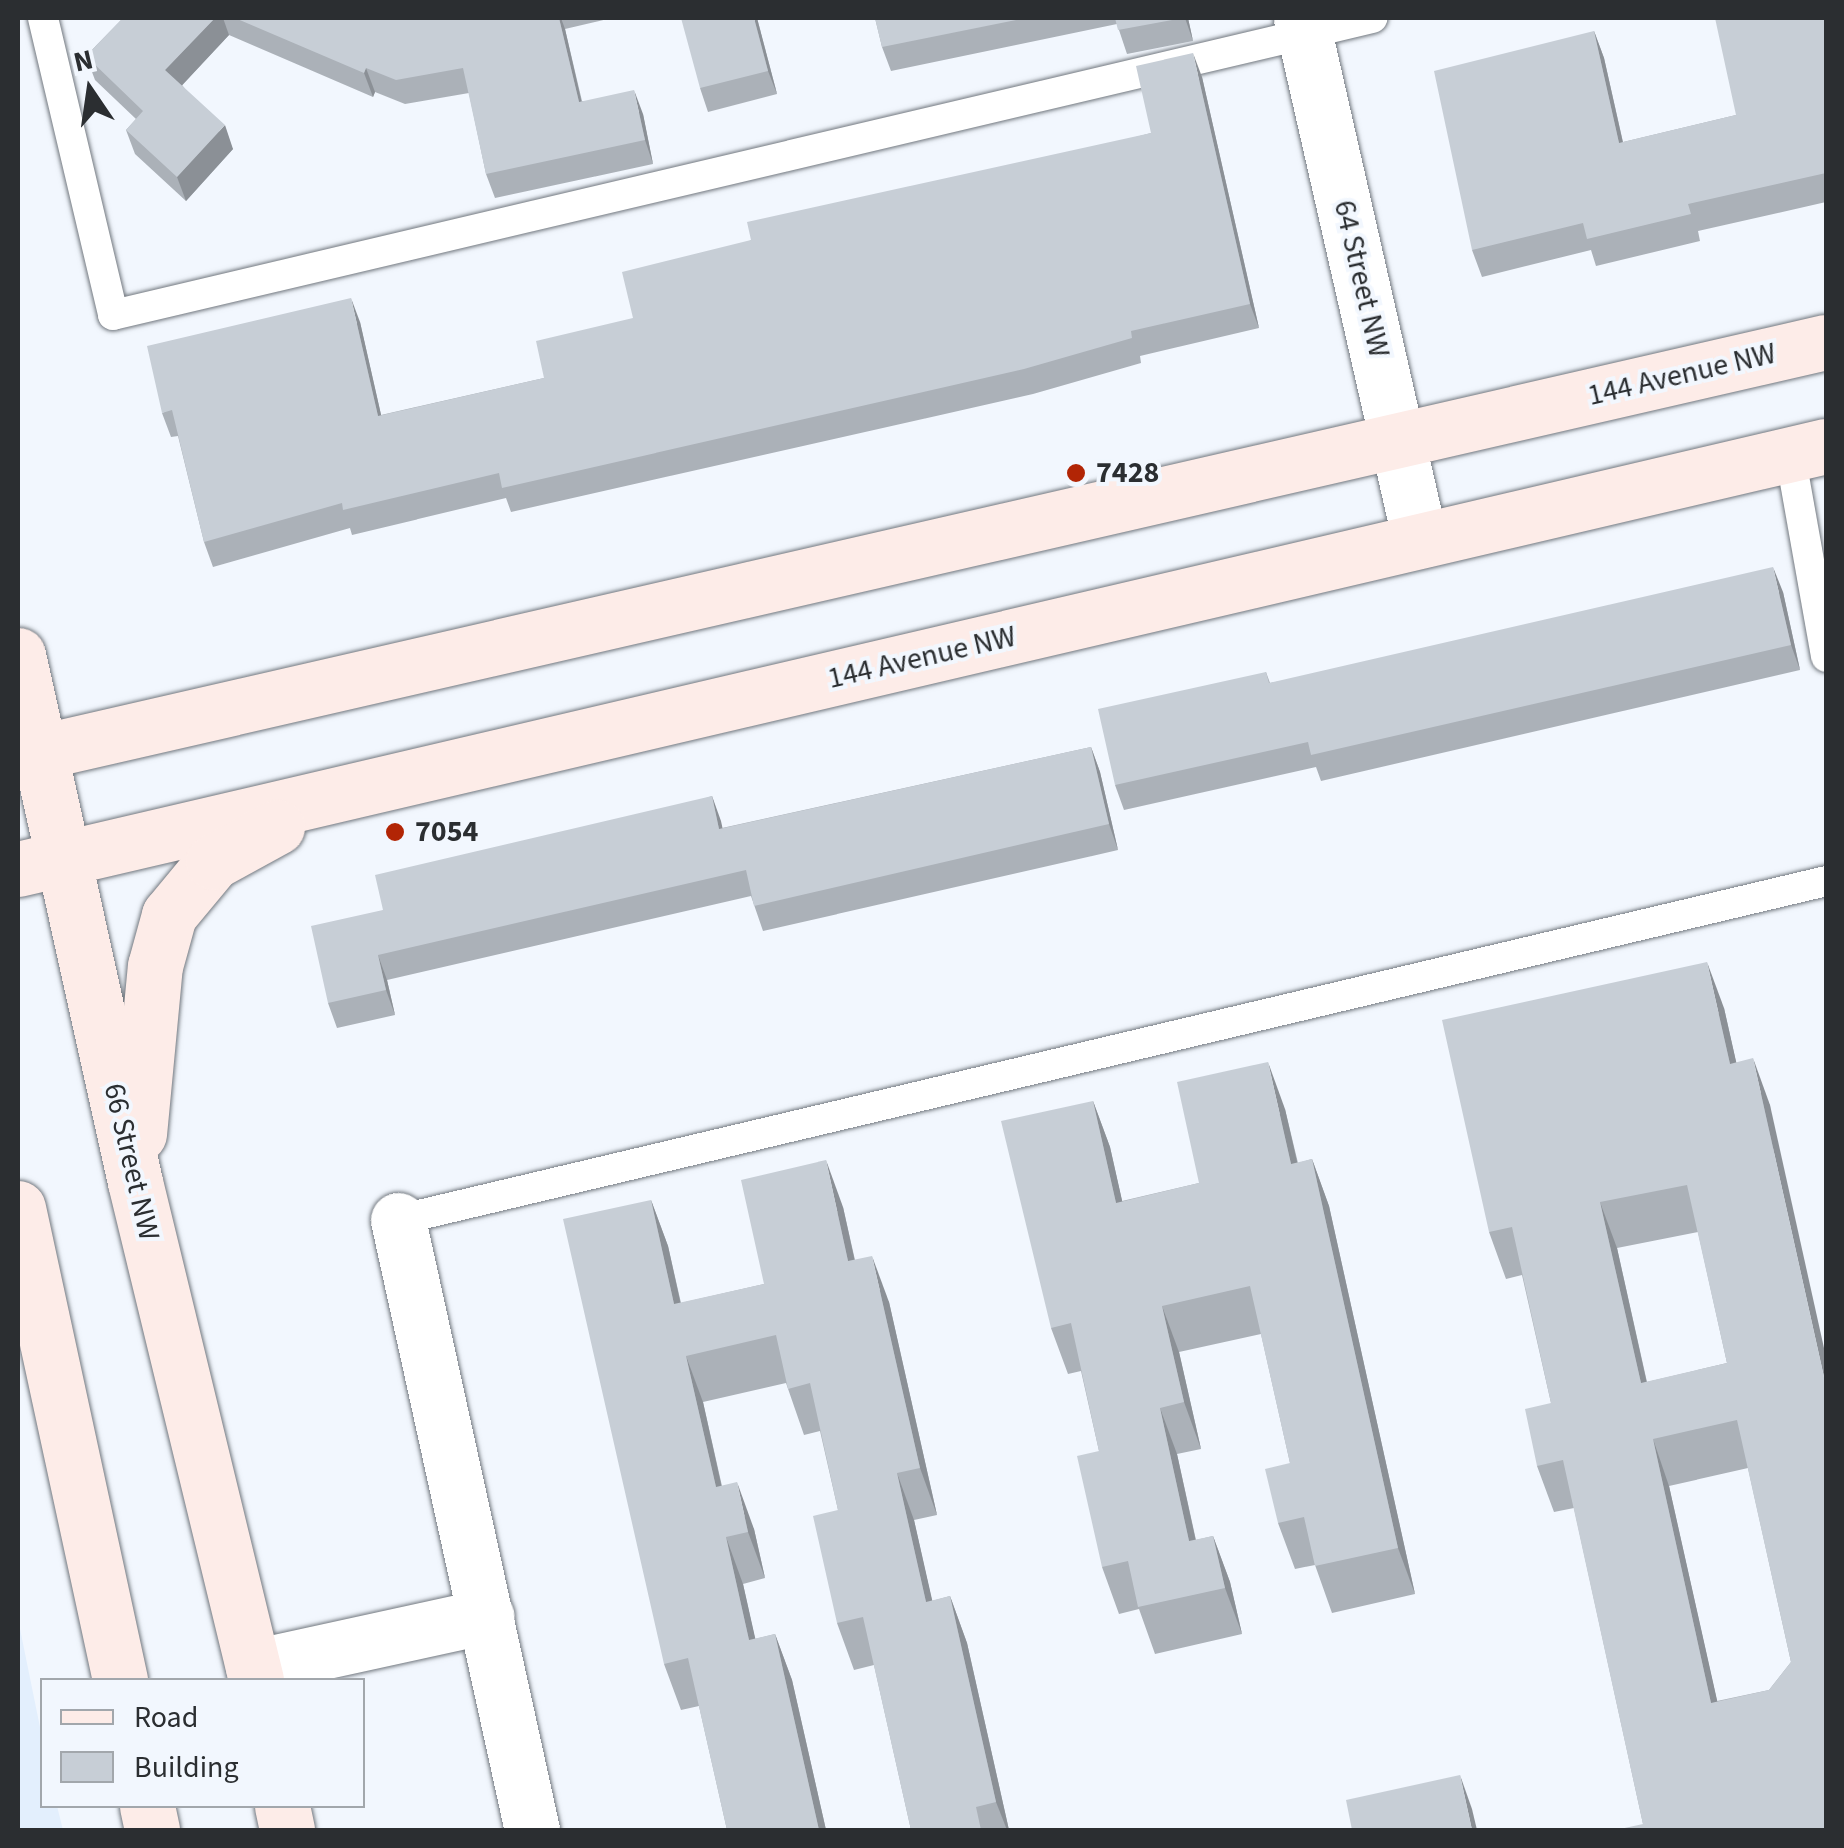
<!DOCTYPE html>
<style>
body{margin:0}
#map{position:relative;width:1844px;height:1848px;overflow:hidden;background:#f2f7fe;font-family:"Source Sans 3",sans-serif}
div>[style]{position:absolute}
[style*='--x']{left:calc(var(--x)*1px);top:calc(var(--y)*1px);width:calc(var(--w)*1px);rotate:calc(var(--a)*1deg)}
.built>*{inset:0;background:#e3effd}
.roads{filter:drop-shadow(0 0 2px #72787f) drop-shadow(0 0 2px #72787f)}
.lane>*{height:30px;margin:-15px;padding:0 15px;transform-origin:15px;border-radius:15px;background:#fff}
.street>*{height:55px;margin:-27.5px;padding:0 27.5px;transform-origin:27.5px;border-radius:27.5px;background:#fff}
.secondary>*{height:55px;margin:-27.5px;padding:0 27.5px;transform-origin:27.5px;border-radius:27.5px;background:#fdece8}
.wall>*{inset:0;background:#abb1b8}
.shaded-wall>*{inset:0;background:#8b9096}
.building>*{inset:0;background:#c7ced6}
.dots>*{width:28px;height:28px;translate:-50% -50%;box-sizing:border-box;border:5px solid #f2f7fe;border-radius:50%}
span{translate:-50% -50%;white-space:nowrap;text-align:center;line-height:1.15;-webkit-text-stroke:8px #f2f7fe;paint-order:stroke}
.street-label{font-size:30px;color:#2b2e31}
.poi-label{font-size:30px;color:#2b2e31;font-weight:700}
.left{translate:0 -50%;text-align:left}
.frame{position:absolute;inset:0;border:20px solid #2b2e31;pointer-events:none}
.legend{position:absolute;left:40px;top:1678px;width:325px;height:130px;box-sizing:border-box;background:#f2f7fe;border:2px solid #a2a7ac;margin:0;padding:12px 18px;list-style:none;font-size:30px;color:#2b2e31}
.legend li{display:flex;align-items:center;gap:20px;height:50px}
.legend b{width:50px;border:2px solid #a2a7ac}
.north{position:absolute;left:40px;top:40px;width:100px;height:100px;-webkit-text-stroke:8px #f2f7fe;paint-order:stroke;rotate:347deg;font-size:28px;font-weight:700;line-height:40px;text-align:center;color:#2b2e31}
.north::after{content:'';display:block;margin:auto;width:35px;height:45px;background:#2b2e31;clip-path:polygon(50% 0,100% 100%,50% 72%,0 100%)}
</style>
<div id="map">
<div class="built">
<div style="clip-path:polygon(18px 1619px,42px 1737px,42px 1806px,57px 1806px,63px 1830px,18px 1830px)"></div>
</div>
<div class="roads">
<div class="lane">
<div style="--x:43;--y:18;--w:305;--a:76.7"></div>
<div style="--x:113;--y:315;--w:1294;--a:-13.27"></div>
<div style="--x:1790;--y:454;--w:206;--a:79.9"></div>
<div style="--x:398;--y:1220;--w:1468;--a:-13.35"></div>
</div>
<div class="street">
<div style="--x:1301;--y:18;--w:536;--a:77.18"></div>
<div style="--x:398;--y:1220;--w:625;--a:77.61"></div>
<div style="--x:253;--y:1667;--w:239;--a:-12.3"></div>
</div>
<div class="secondary">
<div style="--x:18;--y:655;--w:540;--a:77.48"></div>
<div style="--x:135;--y:1182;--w:512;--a:76.34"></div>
<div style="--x:18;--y:757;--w:1855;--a:-12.93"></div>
<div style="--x:18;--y:869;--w:1857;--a:-13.17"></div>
<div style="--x:139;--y:1134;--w:169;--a:-84.6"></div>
<div style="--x:155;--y:966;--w:53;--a:-74.6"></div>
<div style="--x:169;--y:915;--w:69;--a:-50.3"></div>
<div style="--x:213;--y:862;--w:73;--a:-28.7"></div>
<div style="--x:18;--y:1208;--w:483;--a:77.8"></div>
<div style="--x:147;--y:1806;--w:25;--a:78"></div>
<div style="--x:282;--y:1806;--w:25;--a:78"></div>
</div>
</div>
<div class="wall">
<div style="clip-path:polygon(123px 18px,612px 18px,565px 29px,582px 101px,643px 114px,653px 164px,495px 198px,486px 174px,469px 93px,405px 104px,375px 92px,373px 97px,229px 35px,182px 85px,233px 149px,186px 201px,135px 154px,126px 130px,136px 119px,95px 80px,86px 56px)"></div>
<div style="clip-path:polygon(757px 18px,777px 94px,708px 112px,700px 88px)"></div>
<div style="clip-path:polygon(875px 18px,1188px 18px,1193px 41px,1127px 54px,1117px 24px,891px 71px,882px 47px)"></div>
<div style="clip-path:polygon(1826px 18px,1826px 202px,1698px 231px,1700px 241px,1596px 266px,1591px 250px,1482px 277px,1472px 250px,1594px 31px,1604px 58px,1623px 142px,1736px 115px)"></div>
<div style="clip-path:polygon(1202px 77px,1259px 328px,1140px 356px,1141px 363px,1033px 394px,511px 512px,506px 498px,352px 535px,350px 528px,213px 567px,204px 542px,178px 436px,171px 437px,162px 413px,360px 322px,381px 415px,544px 378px,751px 240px,1151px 133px)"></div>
<div style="clip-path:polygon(1783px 592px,1800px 670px,1321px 781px,1316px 767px,1124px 810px,1115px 785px,1266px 672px,1270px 683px)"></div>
<div style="clip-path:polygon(1091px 747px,1100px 772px,1118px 850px,763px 931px,751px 896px,387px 980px,395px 1015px,337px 1028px,328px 1003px,383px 910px,712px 796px,722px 828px)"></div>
<div style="clip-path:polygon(evenodd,1724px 1008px,1736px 1062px,1770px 1105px,1826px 1830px,1643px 1824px,1574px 1508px,1554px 1512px,1537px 1466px,1551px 1403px,1522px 1275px,1506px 1279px,1489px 1232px,1724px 1008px,1698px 1232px,1727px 1363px,1647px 1382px,1617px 1248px,1698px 1232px,1724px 1008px,1748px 1468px,1791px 1662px,1769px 1690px,1717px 1701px,1669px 1486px,1748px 1468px)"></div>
<div style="clip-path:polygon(1093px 1101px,1110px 1147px,1122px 1201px,1199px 1183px,1285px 1109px,1298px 1163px,1312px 1159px,1329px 1206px,1415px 1594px,1332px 1613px,1315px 1565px,1295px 1569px,1278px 1523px,1290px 1463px,1261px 1334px,1179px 1352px,1201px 1449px,1177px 1454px,1196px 1540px,1213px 1536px,1230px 1582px,1242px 1634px,1155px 1654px,1139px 1609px,1119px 1614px,1102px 1567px,1099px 1451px,1081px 1371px,1068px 1374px,1051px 1328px)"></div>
<div style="clip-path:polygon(651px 1200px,668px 1246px,681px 1303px,764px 1284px,843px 1207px,855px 1260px,889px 1302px,937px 1515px,914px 1520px,932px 1601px,950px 1596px,967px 1643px,1009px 1830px,911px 1830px,874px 1665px,854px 1670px,837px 1623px,838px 1510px,820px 1431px,804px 1435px,786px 1383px,703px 1402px,722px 1486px,754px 1529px,765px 1578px,743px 1584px,755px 1639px,775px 1634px,792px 1680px,826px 1830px,727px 1830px,699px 1706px,681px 1710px,664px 1664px)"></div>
</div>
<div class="shaded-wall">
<div style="clip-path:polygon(215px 18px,223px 18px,229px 35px,174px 94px,165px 70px)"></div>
<div style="clip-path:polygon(559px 18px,561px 18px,565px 29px,587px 126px,579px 102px)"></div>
<div style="clip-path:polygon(754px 18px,757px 18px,777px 94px,768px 71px)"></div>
<div style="clip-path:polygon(1185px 18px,1188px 18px,1193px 41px)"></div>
<div style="clip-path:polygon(1594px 31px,1604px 58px,1629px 170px,1619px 143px)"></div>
<div style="clip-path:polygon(1193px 53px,1202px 77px,1259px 328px,1250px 304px)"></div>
<div style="clip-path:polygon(366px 68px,375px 92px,373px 97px,364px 73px)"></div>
<div style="clip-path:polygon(634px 90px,643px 114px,653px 164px,645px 140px)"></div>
<div style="clip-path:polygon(225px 125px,233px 149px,186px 201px,177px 177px)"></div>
<div style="clip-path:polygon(351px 298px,360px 322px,387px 441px,378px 416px)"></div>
<div style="clip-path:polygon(1773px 567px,1783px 592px,1800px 670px,1791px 645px)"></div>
<div style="clip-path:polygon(1091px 747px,1100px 772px,1118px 850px,1109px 824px)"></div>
<div style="clip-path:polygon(712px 796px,721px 821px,728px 854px,719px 829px)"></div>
<div style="clip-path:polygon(378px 955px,387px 980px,395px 1015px,386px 990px)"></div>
<div style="clip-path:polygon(1707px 962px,1724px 1008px,1747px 1110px,1730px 1064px)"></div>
<div style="clip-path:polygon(1753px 1058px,1770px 1105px,1826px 1357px,1826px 1386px)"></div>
<div style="clip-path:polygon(1268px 1062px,1285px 1109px,1308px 1210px,1291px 1164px)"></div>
<div style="clip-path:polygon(1093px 1101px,1110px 1147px,1133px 1249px,1116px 1203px)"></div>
<div style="clip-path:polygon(1312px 1159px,1329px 1206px,1415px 1594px,1398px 1548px)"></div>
<div style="clip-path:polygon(826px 1160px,843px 1207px,865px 1308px,848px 1261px)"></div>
<div style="clip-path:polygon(651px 1200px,668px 1246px,691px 1351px,674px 1304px)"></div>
<div style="clip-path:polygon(1600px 1202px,1617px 1248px,1657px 1429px,1641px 1383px)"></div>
<div style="clip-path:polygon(872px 1256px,889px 1302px,937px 1515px,920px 1468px)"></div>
<div style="clip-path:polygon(1162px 1306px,1179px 1352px,1201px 1449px,1184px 1402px)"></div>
<div style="clip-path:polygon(686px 1356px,703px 1402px,732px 1534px,716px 1487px)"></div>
<div style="clip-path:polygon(1160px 1408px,1177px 1454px,1206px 1588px,1189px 1541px)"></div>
<div style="clip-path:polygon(1653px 1439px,1669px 1486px,1728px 1749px,1711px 1703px)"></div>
<div style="clip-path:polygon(897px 1473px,914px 1520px,943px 1648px,926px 1602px)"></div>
<div style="clip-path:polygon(737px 1482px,754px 1529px,765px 1578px,748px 1532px)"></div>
<div style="clip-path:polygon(1213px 1536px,1230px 1582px,1242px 1634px,1225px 1588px)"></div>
<div style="clip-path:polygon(726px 1537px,743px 1584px,766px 1686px,749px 1640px)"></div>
<div style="clip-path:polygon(950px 1596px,967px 1643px,1009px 1830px,1007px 1830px,996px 1802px)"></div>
<div style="clip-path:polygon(775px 1634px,792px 1680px,826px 1830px,819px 1830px)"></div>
<div style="clip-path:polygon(1460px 1775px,1472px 1809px,1477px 1830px,1472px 1830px)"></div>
</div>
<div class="building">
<div style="clip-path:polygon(123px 18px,215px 18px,165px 70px,225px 125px,177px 177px,126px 130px,143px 111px,86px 56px)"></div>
<div style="clip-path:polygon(235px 18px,559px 18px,579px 102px,634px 90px,645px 140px,486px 174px,463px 68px,396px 80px,366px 68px,364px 73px)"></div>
<div style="clip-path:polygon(681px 18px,754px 18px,768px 71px,700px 88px)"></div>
<div style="clip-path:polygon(875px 18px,1026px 18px,882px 47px)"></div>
<div style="clip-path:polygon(1115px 18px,1183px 18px,1118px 30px)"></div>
<div style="clip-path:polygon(1715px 18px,1826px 18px,1826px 173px,1688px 204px,1691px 214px,1587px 239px,1583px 223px,1472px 250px,1434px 71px,1594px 31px,1619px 143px,1736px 115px)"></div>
<div style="clip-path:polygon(1193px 53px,1250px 304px,1131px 331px,1132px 338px,1024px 369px,502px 488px,499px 473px,343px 510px,342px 503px,204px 542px,172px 410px,162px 413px,147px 346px,351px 298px,378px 416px,544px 378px,536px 341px,633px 318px,622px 272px,751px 240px,747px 222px,1151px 133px,1136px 66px)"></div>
<div style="clip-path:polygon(1773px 567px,1791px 645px,1311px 755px,1308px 742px,1115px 785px,1098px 709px,1266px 672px,1269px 683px)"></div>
<div style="clip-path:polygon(1091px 747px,1109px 824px,754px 906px,746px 870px,378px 955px,386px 990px,328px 1003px,311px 926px,383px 910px,375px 875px,712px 796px,719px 829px)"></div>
<div style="clip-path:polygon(evenodd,1707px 962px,1730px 1064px,1753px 1058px,1826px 1386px,1826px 1830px,1620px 1830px,1620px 1829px,1643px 1824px,1563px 1460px,1537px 1466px,1525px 1409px,1551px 1403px,1512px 1227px,1489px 1232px,1442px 1020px,1707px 962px,1687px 1185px,1727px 1363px,1641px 1383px,1600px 1202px,1687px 1185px,1707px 962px,1737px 1420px,1791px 1662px,1769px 1690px,1711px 1703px,1653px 1439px,1737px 1420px)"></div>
<div style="clip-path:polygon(1268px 1062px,1291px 1164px,1312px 1159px,1398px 1548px,1315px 1566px,1304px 1517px,1278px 1523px,1265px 1469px,1290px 1463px,1250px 1286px,1162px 1306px,1184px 1402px,1160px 1408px,1189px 1541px,1213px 1536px,1225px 1588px,1138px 1607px,1128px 1561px,1102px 1567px,1077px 1456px,1099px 1451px,1071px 1323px,1051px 1328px,1001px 1121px,1093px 1101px,1116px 1203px,1199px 1183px,1177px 1082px)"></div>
<div style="clip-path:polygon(826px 1160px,848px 1261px,872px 1256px,920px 1468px,897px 1473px,926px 1602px,950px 1596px,996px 1802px,976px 1807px,981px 1830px,911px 1830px,863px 1617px,837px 1623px,813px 1516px,838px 1510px,810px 1383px,788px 1389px,776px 1335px,686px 1356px,716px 1487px,737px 1482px,748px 1532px,726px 1537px,749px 1640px,775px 1634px,819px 1830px,727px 1830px,688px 1658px,664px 1664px,563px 1219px,651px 1200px,674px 1304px,764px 1284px,741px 1180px)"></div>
<div style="clip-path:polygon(1460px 1775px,1472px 1830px,1352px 1830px,1346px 1800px)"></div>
</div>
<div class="dots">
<div style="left:1076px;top:473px;background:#b22505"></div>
<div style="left:395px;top:832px;background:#b22505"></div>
</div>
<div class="street-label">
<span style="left:1361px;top:279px;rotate:77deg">64 Street NW</span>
<span style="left:1682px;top:375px;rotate:-13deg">144 Avenue NW</span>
<span style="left:922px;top:658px;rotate:-13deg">144 Avenue NW</span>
<span style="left:131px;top:1162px;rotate:77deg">66 Street NW</span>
</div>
<div class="poi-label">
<span class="left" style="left:1096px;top:473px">7428</span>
<span class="left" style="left:415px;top:832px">7054</span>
</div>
<div class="frame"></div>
<ul class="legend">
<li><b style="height:12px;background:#fdece8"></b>Road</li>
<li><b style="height:28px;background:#c7ced6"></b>Building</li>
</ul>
<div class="north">N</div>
</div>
